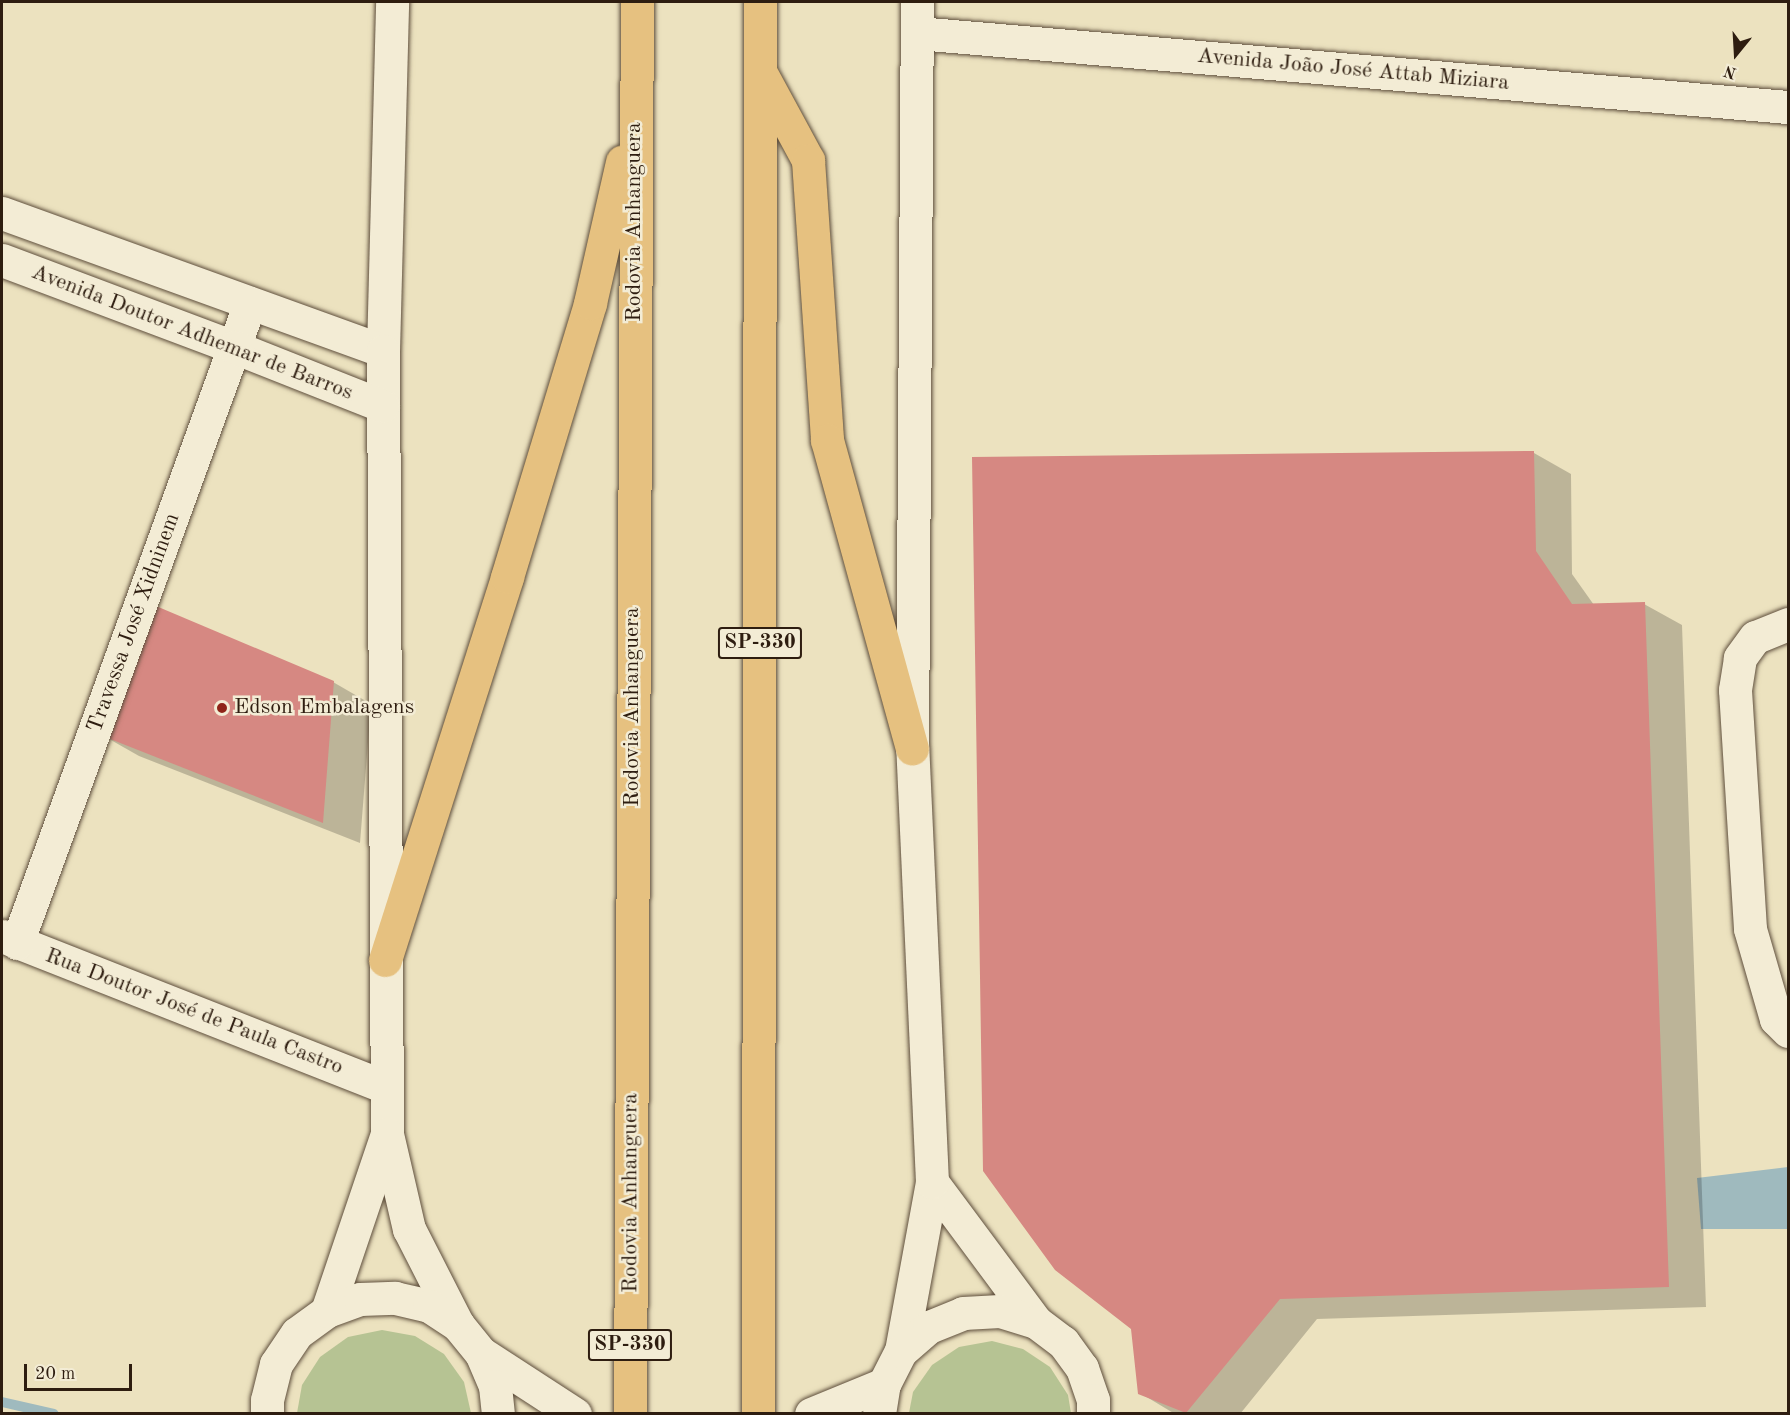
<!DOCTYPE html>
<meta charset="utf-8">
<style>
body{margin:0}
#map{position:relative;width:1790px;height:1415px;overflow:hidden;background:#ece2bf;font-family:"Old Standard TT",serif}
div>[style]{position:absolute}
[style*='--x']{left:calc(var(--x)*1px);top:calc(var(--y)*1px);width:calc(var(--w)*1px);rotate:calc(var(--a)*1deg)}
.green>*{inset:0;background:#b6c393}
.water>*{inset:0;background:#9fbabe}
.shadow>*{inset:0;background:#0003}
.stream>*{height:10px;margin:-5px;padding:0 5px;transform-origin:5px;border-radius:5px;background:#9fbabe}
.building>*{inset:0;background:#d68882}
.roads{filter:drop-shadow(0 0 2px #5e4e3c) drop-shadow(0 0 2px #5e4e3c)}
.minor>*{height:33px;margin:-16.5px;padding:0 16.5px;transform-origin:16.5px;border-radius:16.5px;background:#f3ecd5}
.tertiary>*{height:33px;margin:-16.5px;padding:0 16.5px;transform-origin:16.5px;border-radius:16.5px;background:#f3ecd5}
.secondary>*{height:33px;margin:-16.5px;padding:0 16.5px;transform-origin:16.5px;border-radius:16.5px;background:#f3ecd5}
.motorway>*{height:33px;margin:-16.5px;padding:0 16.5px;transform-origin:16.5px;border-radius:16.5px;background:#e6c180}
.dots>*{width:16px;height:16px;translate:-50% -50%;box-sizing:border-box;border:3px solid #f3ecd5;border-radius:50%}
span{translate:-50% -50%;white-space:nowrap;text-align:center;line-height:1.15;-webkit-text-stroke:5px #f3ecd5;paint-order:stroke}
.shield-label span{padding:2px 4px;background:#f3ecd5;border:2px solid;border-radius:4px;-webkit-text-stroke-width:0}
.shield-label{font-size:21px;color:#2e1d10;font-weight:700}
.street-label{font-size:22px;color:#2e1d10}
.poi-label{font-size:22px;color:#2e1d10}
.left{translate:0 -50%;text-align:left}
.frame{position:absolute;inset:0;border:3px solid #2e1d10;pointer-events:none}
.north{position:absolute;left:1706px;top:24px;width:60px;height:60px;-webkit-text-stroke:4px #f3ecd5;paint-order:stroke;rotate:198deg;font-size:16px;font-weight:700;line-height:24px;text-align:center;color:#2e1d10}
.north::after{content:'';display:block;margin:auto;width:21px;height:27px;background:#2e1d10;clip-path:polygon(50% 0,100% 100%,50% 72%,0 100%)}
.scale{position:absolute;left:24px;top:1364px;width:108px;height:27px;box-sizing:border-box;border:3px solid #2e1d10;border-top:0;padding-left:8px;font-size:18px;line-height:21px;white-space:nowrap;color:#2e1d10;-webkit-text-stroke:4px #f3ecd5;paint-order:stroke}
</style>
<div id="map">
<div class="green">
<div style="clip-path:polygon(382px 1330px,415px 1336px,444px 1354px,464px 1382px,471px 1413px,297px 1413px,302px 1385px,320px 1357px,348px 1337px)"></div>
<div style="clip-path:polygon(992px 1341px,1023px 1349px,1050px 1367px,1068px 1395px,1071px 1413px,909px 1413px,913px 1392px,932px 1365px,959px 1347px)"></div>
</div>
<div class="water">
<div style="clip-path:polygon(1788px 1167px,1788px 1229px,1701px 1229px,1697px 1178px)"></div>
</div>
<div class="shadow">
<div style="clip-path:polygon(1534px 453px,1571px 474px,1572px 574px,1594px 605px,1644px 604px,1682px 625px,1706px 1307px,1317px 1319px,1240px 1414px,1175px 1414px,1140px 1393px)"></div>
<div style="clip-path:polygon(333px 682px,371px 704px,360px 843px,139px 756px,102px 735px)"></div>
</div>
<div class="stream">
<div style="--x:2;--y:1402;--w:53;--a:13"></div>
</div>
<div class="building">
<div style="clip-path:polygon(1534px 451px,1536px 551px,1572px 604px,1645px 602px,1669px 1287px,1280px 1299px,1186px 1413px,1138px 1394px,1131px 1329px,1055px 1270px,983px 1171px,972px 457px)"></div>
<div style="clip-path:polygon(156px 606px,334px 681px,323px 823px,100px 735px)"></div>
</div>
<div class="roads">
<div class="minor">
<div style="--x:917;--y:33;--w:874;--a:4.86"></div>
<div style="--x:1788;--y:624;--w:35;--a:158"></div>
<div style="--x:1755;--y:637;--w:26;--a:126"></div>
<div style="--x:1740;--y:658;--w:32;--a:99"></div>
<div style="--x:1735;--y:690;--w:239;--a:86.4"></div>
<div style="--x:1750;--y:929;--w:94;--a:73.9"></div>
<div style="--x:1776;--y:1019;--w:17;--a:45"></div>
<div style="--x:2;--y:936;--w:413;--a:21.5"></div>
<div style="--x:17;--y:943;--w:681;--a:-70"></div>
<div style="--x:932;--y:1182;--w:174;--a:53.4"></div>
<div style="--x:901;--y:1351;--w:172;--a:-79.6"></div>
<div style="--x:932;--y:1182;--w:434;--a:-92.6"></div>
<div style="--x:912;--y:748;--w:746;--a:-89.62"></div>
</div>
<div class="tertiary">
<div style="--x:383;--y:351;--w:349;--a:-88.5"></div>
</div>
<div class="secondary">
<div style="--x:2;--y:213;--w:405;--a:19.9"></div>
<div style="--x:383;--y:351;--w:783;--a:89.71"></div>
<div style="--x:387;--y:1134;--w:98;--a:77"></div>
<div style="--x:409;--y:1229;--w:108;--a:63"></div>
<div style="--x:2;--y:260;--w:248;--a:20.6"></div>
<div style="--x:234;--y:347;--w:160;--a:21.6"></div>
<div style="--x:327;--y:1311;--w:187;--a:-71.3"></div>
<div style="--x:481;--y:1353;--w:112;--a:33"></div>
<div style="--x:267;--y:1414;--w:14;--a:-90"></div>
<div style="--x:267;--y:1400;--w:37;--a:-76"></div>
<div style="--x:276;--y:1364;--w:37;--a:-56"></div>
<div style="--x:297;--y:1333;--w:37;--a:-36"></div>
<div style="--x:327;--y:1311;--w:35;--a:-20"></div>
<div style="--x:360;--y:1299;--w:35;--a:-2"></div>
<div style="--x:395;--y:1298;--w:35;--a:13"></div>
<div style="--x:429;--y:1306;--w:35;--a:33"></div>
<div style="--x:458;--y:1325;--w:36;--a:51"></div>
<div style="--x:481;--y:1353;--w:36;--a:67"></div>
<div style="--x:495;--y:1386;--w:28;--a:84"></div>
<div style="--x:811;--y:1414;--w:79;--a:-22.3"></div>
<div style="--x:879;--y:1414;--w:30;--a:-81"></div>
<div style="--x:884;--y:1384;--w:37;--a:-63"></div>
<div style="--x:901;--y:1351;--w:37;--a:-41"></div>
<div style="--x:929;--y:1327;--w:37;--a:-22"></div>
<div style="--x:963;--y:1313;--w:37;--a:-3"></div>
<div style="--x:1000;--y:1311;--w:38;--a:17"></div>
<div style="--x:1036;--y:1322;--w:34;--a:37"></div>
<div style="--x:1063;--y:1342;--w:32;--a:54"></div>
<div style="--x:1082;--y:1368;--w:34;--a:71"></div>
<div style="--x:1093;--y:1400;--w:14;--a:90"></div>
</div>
<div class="motorway">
<div style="--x:762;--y:75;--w:97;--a:61.6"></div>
<div style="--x:808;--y:160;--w:281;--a:86.1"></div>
<div style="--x:827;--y:440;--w:320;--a:74.6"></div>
<div style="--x:385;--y:960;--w:402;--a:-72.3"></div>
<div style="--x:507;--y:577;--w:286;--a:-73.1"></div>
<div style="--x:590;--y:303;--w:145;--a:-77.2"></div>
<div style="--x:630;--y:1414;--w:1412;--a:-89.72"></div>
<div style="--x:758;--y:1414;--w:1412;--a:-89.92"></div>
</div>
</div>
<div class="dots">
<div style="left:222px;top:708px;background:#8f2418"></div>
</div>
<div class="shield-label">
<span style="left:760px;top:643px">SP-330</span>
<span style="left:630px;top:1345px">SP-330</span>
</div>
<div class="street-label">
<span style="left:1353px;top:70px;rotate:5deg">Avenida João José Attab Miziara</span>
<span style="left:635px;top:222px;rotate:-90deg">Rodovia Anhanguera</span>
<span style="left:192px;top:333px;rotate:21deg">Avenida Doutor Adhemar de Barros</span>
<span style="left:134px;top:623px;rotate:-70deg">Travessa José Xidninem</span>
<span style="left:633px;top:707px;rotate:-90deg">Rodovia Anhanguera</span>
<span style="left:194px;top:1012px;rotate:21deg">Rua Doutor José de Paula Castro</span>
<span style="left:631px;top:1193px;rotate:-90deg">Rodovia Anhanguera</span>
</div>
<div class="poi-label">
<span class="left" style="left:234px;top:708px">Edson Embalagens</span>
</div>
<div class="frame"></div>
<div class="north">N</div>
<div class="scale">20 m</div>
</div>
